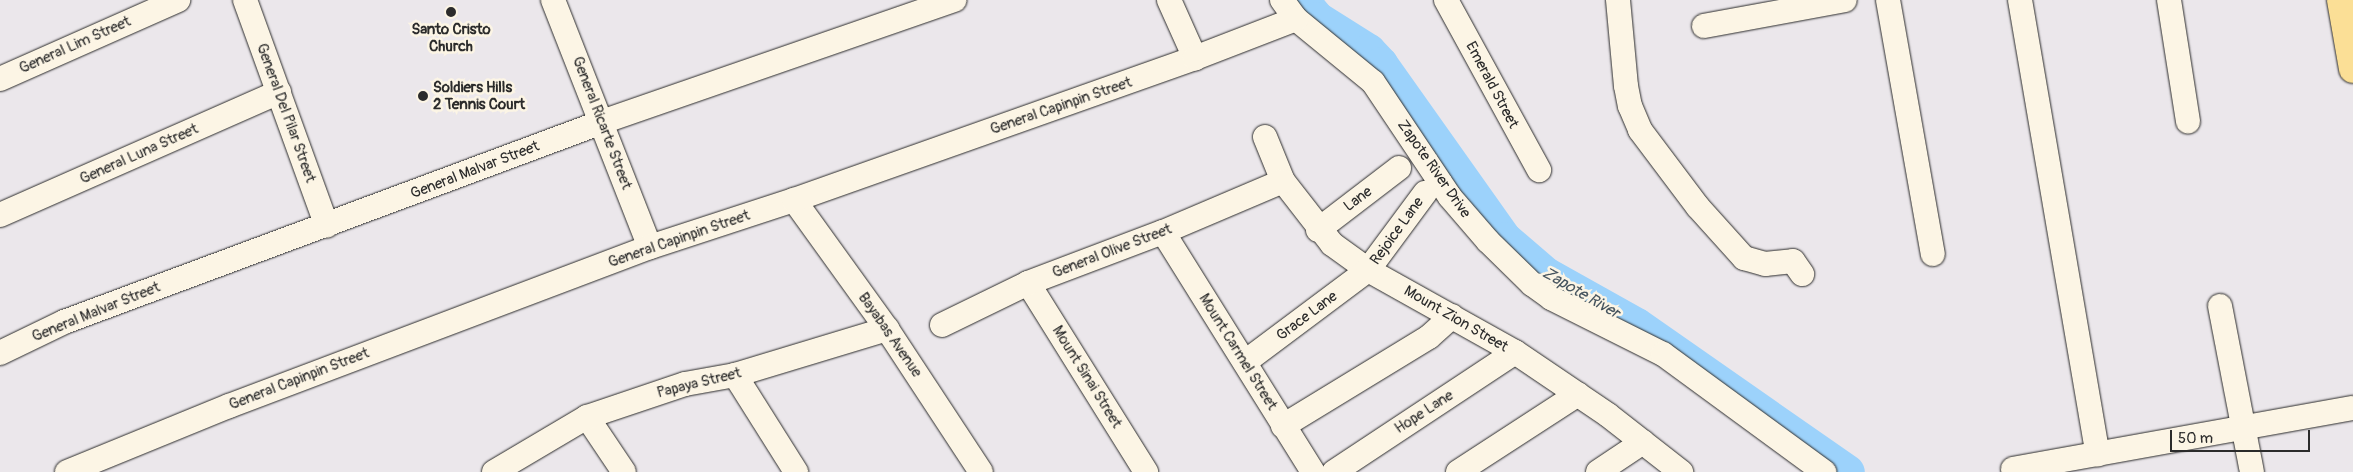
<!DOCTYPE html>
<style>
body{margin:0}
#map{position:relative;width:2353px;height:472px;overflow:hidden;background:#ebe7eb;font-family:Pangolin,sans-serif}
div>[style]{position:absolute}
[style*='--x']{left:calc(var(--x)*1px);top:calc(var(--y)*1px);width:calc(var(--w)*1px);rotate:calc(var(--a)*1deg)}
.river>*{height:34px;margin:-17px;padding:0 17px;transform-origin:17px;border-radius:17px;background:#9cd2fb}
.roads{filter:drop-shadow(0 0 1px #2b2b2b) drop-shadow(0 0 1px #2b2b2b)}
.minor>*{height:24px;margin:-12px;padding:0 12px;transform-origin:12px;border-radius:12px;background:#fcf5e5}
.major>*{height:28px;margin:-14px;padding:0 14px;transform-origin:14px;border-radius:14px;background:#fbdf96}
.dots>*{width:14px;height:14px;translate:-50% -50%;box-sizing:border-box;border:2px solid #fcf5e5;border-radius:50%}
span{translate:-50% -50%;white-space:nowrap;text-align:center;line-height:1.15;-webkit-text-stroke:5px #fcf5e5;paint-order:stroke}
.poi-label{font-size:15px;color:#2b2b2b;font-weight:700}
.left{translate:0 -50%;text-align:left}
.street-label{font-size:15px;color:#2b2b2b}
.water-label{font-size:16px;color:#47555f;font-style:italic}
.scale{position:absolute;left:2170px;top:430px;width:140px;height:22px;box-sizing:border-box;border:2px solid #2b2b2b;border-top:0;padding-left:6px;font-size:15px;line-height:18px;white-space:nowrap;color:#2b2b2b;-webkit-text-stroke:4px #fcf5e5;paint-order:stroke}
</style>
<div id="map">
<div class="river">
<div style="--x:1302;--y:0;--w:25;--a:50"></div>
<div style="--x:1318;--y:19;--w:60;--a:32.1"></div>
<div style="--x:1369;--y:51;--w:18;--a:47"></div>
<div style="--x:1381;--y:64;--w:214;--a:54.7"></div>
<div style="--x:1505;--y:239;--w:54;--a:40.5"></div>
<div style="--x:1546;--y:274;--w:104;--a:29.3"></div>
<div style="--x:1637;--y:325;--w:257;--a:34.9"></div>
</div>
<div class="roads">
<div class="minor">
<div style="--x:245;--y:0;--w:240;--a:70.1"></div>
<div style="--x:553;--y:0;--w:265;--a:68.6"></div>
<div style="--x:1169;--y:0;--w:64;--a:65.9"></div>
<div style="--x:1282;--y:0;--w:24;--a:54"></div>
<div style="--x:1296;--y:19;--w:99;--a:39.3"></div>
<div style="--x:1373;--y:82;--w:138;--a:56.2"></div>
<div style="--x:1450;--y:197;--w:58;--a:49.2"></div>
<div style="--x:1488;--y:241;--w:62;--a:44.3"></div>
<div style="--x:1532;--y:284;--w:24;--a:36"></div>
<div style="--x:1551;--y:298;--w:125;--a:26.6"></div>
<div style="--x:1663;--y:354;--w:200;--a:36.2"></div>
<div style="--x:1446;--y:0;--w:194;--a:61.3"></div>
<div style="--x:1618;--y:0;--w:86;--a:84.7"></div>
<div style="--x:1626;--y:86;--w:20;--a:79"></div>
<div style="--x:1630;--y:106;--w:26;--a:67"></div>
<div style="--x:1640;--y:130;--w:96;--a:53"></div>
<div style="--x:1698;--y:207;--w:69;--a:48"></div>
<div style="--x:1744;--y:258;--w:22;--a:16"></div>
<div style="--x:1765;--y:264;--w:28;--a:-6"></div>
<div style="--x:1793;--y:261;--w:16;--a:55"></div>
<div style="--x:1888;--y:0;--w:258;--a:80"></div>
<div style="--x:2020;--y:0;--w:461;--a:80.3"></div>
<div style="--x:2169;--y:0;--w:123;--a:81.1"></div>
<div style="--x:1704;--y:26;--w:143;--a:-10.4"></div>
<div style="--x:0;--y:79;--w:195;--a:-23.9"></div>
<div style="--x:1265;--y:137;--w:48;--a:67.8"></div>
<div style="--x:1283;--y:181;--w:80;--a:52.1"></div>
<div style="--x:1332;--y:244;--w:44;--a:35.8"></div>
<div style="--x:1368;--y:270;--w:168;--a:29.2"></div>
<div style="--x:1515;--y:352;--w:112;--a:34.1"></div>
<div style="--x:1608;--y:415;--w:93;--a:38"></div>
<div style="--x:794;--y:200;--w:159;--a:54.2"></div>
<div style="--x:887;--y:329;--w:171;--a:56.7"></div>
<div style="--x:0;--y:215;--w:305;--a:-23.8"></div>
<div style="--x:1318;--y:230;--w:102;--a:-37.4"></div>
<div style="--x:1163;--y:232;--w:283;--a:58"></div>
<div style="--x:1028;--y:283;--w:223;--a:58"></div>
<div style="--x:2220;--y:306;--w:169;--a:79.1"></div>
<div style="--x:942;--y:325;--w:96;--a:-26"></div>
<div style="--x:1028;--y:283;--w:144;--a:-20.7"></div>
<div style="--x:1163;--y:232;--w:130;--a:-23"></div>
<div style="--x:0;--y:353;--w:71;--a:-25.8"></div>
<div style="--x:64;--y:322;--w:574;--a:-20.39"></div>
<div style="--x:602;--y:122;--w:373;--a:-19.1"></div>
<div style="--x:1245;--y:362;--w:154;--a:-36.8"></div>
<div style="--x:1368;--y:270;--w:96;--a:-53.5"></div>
<div style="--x:735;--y:375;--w:115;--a:57.8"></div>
<div style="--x:587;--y:417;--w:66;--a:56.1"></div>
<div style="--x:1283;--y:426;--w:171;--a:-31.4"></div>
<div style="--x:1429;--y:337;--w:31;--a:-42"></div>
<div style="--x:2013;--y:469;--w:345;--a:-10.2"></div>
<div style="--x:67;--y:472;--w:175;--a:-22.2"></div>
<div style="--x:229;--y:406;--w:450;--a:-20.7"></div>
<div style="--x:650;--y:247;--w:151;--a:-18.1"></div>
<div style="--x:794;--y:200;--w:425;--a:-19.5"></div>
<div style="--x:1195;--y:58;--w:108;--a:-21.1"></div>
<div style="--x:494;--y:472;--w:108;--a:-30.6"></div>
<div style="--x:587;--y:417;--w:103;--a:-18.6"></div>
<div style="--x:685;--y:384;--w:51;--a:-10.2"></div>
<div style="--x:735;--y:375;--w:159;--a:-16.8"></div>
<div style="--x:1334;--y:472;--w:217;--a:-33.5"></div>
<div style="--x:1458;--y:472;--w:143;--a:-33"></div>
<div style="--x:1598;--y:472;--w:54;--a:-33.7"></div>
</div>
<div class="major">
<div style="--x:2341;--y:0;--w:70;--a:80.1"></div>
</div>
</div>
<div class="dots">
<div style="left:451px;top:12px;background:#2b2b2b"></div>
<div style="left:423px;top:96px;background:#2b2b2b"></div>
</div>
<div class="poi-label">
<span style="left:451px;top:38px">Santo Cristo<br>Church</span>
<span class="left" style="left:433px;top:96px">Soldiers Hills<br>2 Tennis Court</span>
</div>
<div class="street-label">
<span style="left:75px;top:45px;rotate:-24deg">General Lim Street</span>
<span style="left:1492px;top:85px;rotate:62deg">Emerald Street</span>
<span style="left:1061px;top:106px;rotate:-19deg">General Capinpin Street</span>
<span style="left:286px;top:113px;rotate:70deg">General Del Pilar Street</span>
<span style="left:602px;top:123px;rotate:69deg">General Ricarte Street</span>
<span style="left:139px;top:154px;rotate:-24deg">General Luna Street</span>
<span style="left:1434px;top:169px;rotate:55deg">Zapote River Drive</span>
<span style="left:475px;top:170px;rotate:-21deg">General Malvar Street</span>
<span style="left:1358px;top:199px;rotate:-37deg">Lane</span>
<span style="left:1397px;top:231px;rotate:-54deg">Rejoice Lane</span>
<span style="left:679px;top:239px;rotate:-19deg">General Capinpin Street</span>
<span style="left:1112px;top:251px;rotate:-21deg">General Olive Street</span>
<span style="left:96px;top:312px;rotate:-22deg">General Malvar Street</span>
<span style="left:1307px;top:316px;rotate:-37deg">Grace Lane</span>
<span style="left:1456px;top:319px;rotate:30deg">Mount Zion Street</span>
<span style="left:890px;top:335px;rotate:55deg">Bayabas Avenue</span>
<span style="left:1238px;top:352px;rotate:58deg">Mount Carmel Street</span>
<span style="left:1087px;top:377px;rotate:58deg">Mount Sinai Street</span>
<span style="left:299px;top:379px;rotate:-21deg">General Capinpin Street</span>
<span style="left:699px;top:383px;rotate:-14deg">Papaya Street</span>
<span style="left:1424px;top:412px;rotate:-33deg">Hope Lane</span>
</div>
<div class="water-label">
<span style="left:1581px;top:293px;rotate:30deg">Zapote River</span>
</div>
<div class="scale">50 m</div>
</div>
